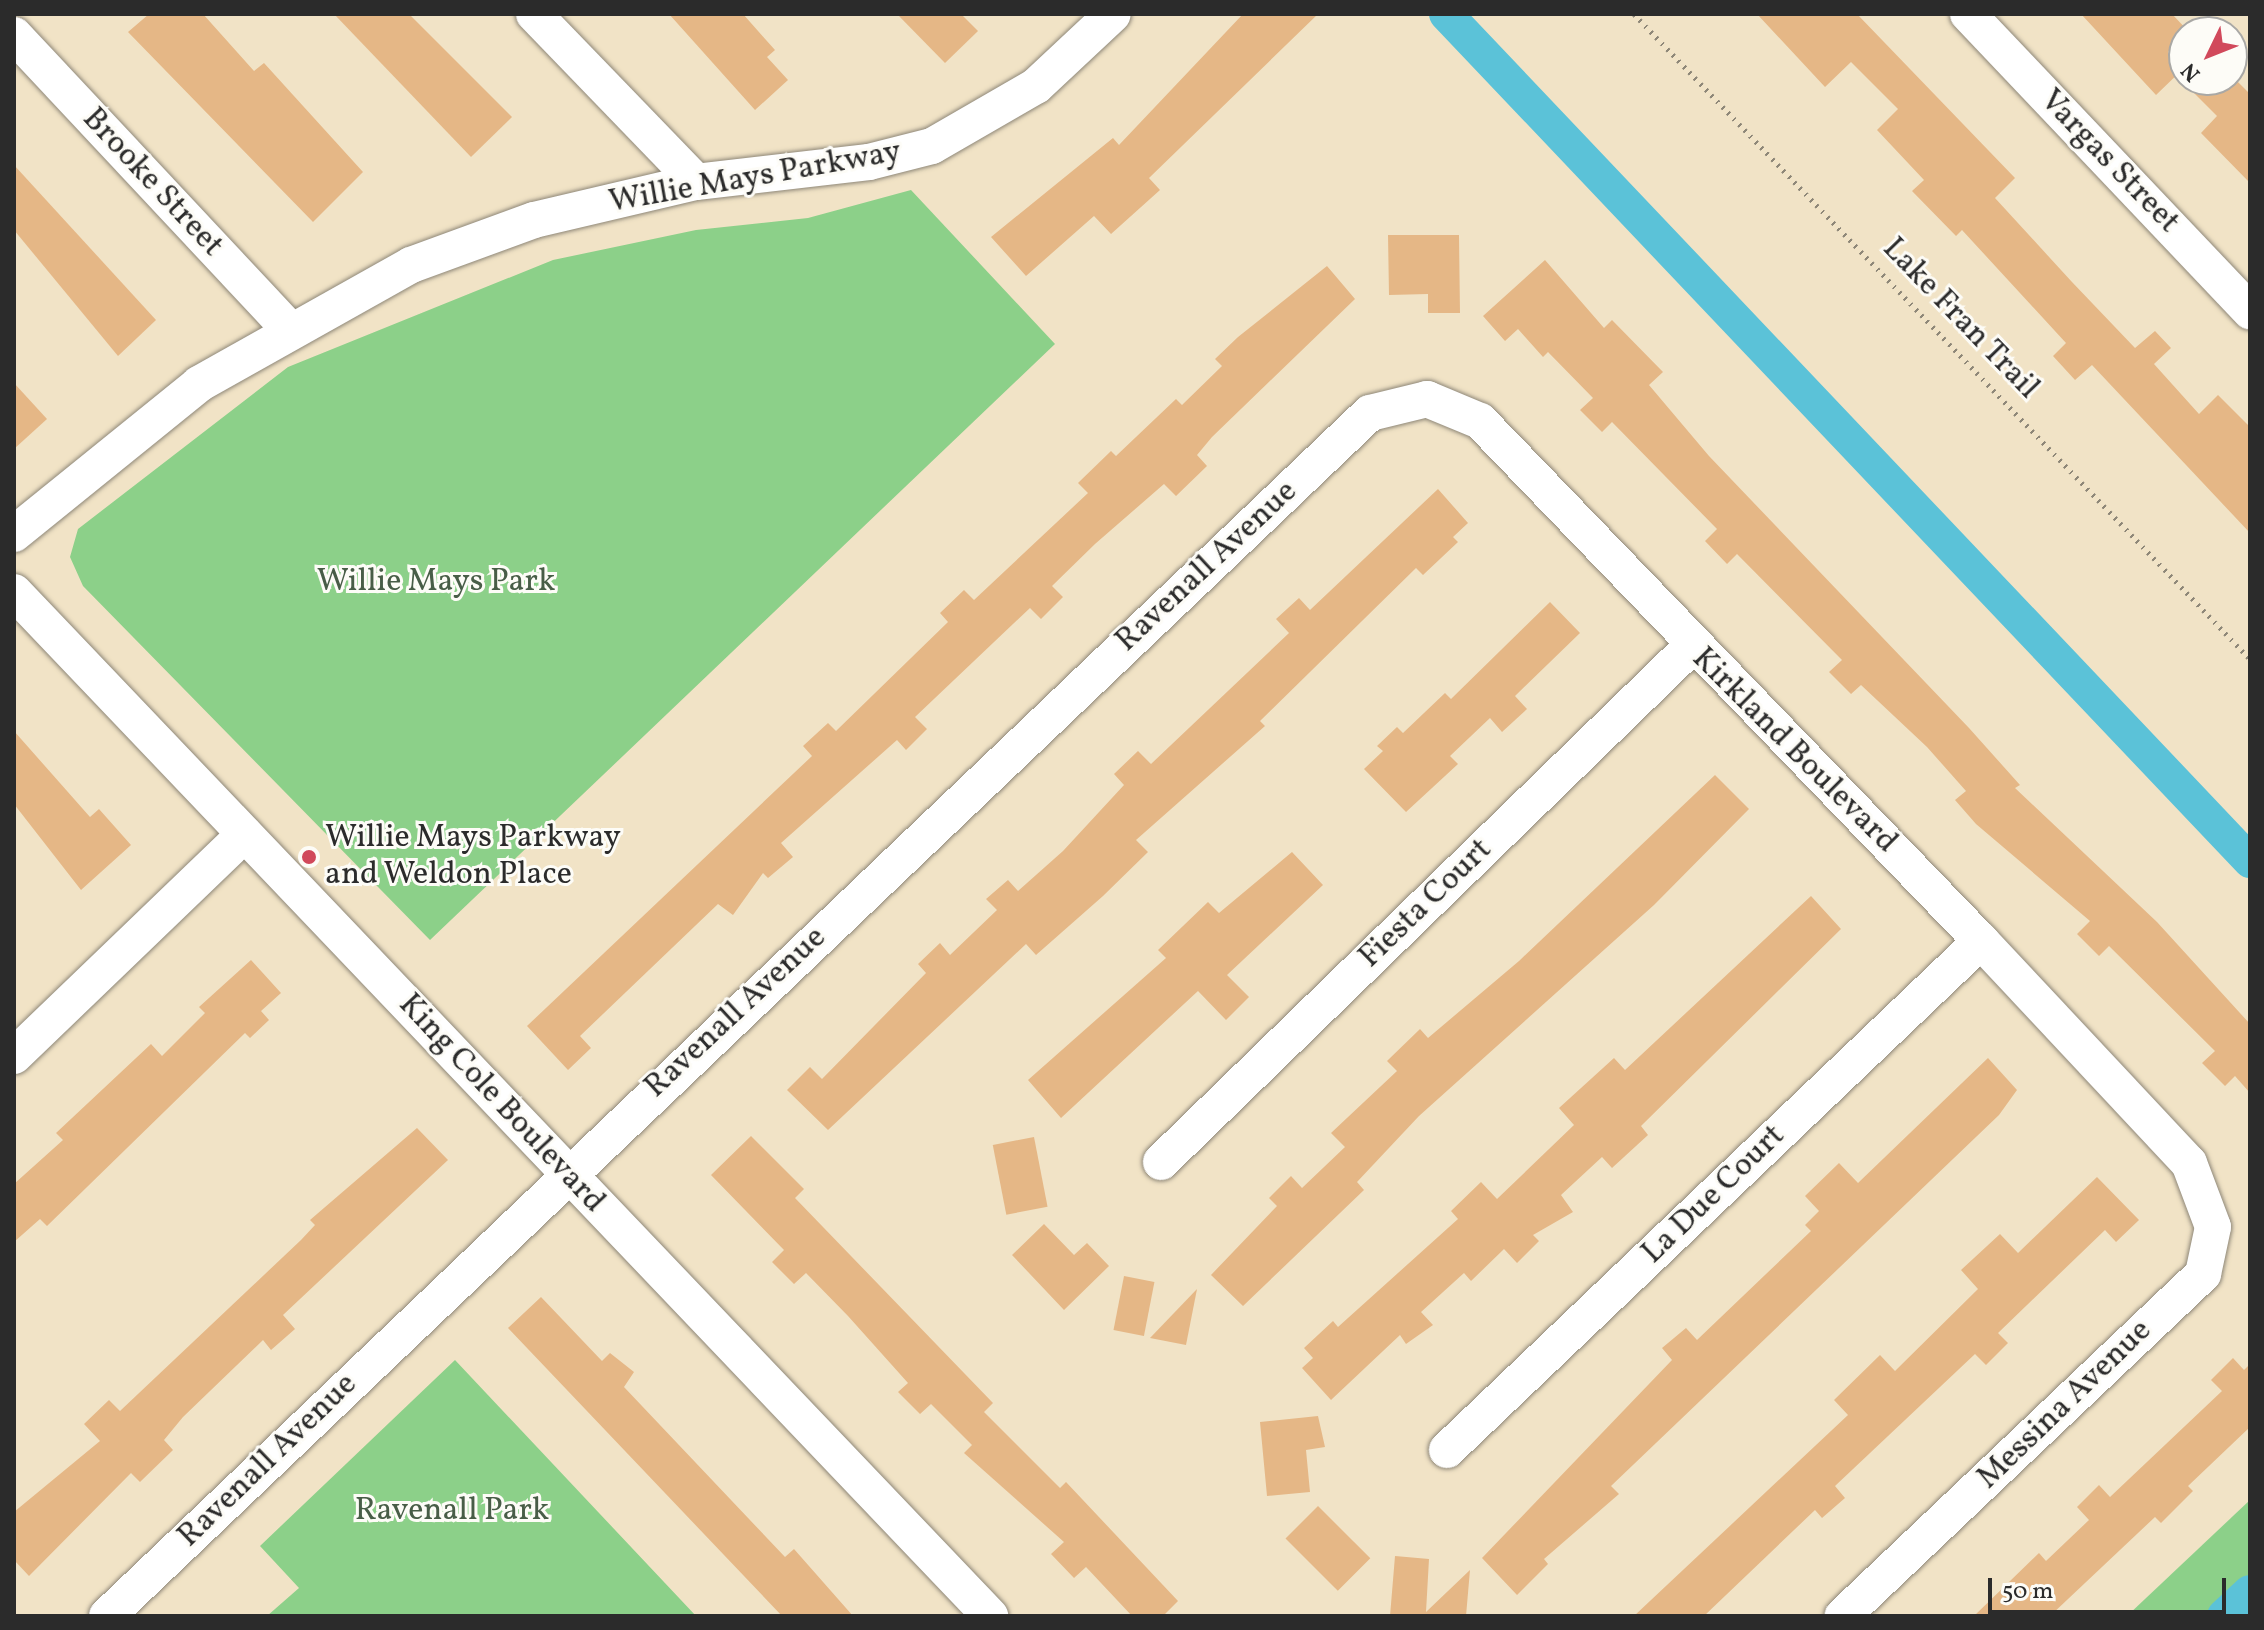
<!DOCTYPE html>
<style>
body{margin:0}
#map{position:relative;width:2264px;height:1630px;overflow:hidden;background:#f1e3c6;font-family:Vollkorn,serif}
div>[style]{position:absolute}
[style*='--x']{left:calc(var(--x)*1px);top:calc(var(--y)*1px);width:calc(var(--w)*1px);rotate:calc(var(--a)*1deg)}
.green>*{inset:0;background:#8cd089}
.canal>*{height:34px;margin:-17px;padding:0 17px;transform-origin:17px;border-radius:17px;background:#5bc2d8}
.building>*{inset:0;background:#e5b786;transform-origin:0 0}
.path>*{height:5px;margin-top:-2.5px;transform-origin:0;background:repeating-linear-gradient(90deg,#8e8778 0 2px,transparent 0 8px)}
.roads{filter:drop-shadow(0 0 2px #8e8778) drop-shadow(0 0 2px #8e8778)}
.minor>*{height:36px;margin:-18px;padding:0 18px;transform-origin:18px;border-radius:18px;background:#fff}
.dots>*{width:22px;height:22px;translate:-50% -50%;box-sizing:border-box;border:4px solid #fdfcf7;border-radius:50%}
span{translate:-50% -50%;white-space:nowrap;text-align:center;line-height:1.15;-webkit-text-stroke:6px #fdfcf7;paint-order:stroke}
.street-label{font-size:32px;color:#2b2b2b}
.park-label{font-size:32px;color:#485d47}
.poi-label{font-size:32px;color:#2b2b2b}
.left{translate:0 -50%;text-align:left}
.frame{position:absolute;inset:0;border:16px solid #2b2b2b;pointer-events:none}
.north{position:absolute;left:2168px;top:16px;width:80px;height:80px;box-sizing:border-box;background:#fdfcf7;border:2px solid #a9a8a5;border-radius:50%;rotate:227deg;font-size:22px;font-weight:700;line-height:32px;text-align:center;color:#2b2b2b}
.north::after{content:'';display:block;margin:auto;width:28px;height:36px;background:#d1495b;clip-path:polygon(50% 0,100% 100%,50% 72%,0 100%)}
.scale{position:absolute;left:1988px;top:1578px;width:238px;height:36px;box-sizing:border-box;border:4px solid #2b2b2b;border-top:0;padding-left:10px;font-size:24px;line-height:28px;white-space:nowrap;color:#2b2b2b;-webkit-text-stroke:6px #fdfcf7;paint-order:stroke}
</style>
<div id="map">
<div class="green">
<div style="clip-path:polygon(911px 190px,1055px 344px,430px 940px,83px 586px,70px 557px,78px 529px,288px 367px,553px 260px,696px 230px,808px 218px)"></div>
<div style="clip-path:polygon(455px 1360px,696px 1616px,267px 1616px,299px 1588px,260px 1546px)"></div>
<div style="clip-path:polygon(2250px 1500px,2250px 1616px,2127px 1616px)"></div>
</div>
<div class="canal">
<div style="--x:1446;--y:14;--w:1168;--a:46.49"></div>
<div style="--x:2224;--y:1616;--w:35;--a:-43"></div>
</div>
<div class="building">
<div style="clip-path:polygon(149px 14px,203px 14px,254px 71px,264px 63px,363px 172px,313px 222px,128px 32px)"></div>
<div style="clip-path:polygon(334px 14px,409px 14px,512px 117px,471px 157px)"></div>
<div style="clip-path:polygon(669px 14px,743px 14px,775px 50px,767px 57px,788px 80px,755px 110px)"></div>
<div style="clip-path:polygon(897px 14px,961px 14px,978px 31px,945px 63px)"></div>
<div style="clip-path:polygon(1243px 14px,1318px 14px,1149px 178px,1160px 190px,1111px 234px,1094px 216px,1026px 276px,991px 237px,1113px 138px,1119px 145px)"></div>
<div style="clip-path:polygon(1757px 14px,1857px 14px,2015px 178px,1995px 198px,2072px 282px,2135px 348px,2155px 331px,2171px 348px,2154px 364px,2199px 414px,2218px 395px,2250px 427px,2250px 533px,2092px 365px,2075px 380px,2053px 356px,2066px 343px,1962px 230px,1956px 236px,1912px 191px,1924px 180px,1877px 130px,1898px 109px,1851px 62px,1825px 87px)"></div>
<div style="clip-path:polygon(2081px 14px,2172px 14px,2189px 32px,2168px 52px,2184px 68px,2156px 95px)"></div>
<div style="clip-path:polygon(2181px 80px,2236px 80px,2250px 94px,2250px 183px,2201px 133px,2217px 116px)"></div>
<div style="clip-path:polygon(14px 165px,156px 320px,118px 356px,14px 230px)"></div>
<div style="clip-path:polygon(1388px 235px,1459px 235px,1460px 313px,1428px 313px,1428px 294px,1389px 295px)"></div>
<div style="clip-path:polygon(1545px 260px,1604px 328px,1612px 320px,1663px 372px,1649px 385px,1709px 456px,1969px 728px,2020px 785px,2015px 788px,2157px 922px,2250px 1024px,2250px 1093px,2235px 1076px,2225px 1086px,2202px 1063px,2215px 1051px,2109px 946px,2099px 956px,2077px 934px,2090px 921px,1976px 824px,1955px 800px,1966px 791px,1927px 747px,1861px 685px,1851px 694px,1829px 672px,1842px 660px,1737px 554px,1727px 564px,1705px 541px,1717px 529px,1612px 422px,1602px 432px,1580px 410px,1593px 398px,1548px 352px,1543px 357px,1518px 329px,1505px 341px,1483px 316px)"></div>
<div style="clip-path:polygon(1327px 266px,1355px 299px,1212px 437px,1197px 455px,1207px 466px,1176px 496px,1164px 484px,1095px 544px,1052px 586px,1063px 597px,1041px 619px,1030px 608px,915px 717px,927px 729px,906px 750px,897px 740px,781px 843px,793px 857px,768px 878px,763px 873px,733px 915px,718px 904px,580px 1036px,591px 1048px,568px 1070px,527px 1026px,812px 756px,803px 746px,828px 723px,836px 731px,948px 622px,940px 613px,964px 590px,974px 600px,1088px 493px,1078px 483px,1111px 451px,1116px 456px,1176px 399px,1182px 405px,1222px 366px,1215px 359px,1238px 337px)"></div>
<div style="clip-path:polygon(14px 383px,47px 419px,14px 449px)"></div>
<div style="clip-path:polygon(1438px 489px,1468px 523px,1453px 537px,1458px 542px,1423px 575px,1416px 568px,1260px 721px,1265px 726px,1136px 840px,1148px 852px,1103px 896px,1036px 955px,1026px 944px,828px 1130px,787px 1090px,810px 1067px,822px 1079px,926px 973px,918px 964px,940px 943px,950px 955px,997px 910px,986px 899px,1008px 880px,1018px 891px,1063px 851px,1124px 785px,1114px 774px,1138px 751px,1151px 764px,1289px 633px,1276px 619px,1299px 598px,1310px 610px)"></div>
<div style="clip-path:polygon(1550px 602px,1580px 633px,1515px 696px,1527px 709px,1502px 732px,1490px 718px,1450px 756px,1458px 764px,1406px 812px,1364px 769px,1383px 751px,1377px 746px,1397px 727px,1403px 733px,1445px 693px,1451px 699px)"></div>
<div style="clip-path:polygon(14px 731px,90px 817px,99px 809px,131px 845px,81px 890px,14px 804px)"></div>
<div style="clip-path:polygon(1715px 775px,1749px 809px,1654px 905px,1419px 1116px,1357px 1182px,1364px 1190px,1243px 1306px,1211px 1275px,1277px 1206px,1269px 1198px,1291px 1176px,1302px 1188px,1345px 1147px,1331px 1133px,1397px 1071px,1387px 1061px,1420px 1029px,1428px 1038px,1519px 961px)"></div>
<div style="clip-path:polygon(1292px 852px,1323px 885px,1227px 975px,1249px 997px,1226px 1020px,1198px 991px,1061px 1118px,1028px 1080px,1166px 958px,1158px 950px,1208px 902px,1219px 913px)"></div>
<div style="clip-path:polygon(1811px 896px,1841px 929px,1641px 1126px,1648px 1135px,1612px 1168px,1602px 1157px,1561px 1195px,1573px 1212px,1533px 1235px,1539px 1241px,1517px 1263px,1504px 1249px,1471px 1281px,1464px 1273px,1421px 1312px,1433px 1325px,1406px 1344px,1400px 1335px,1331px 1400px,1302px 1368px,1313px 1358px,1304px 1348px,1333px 1321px,1338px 1327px,1458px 1219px,1451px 1211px,1481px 1182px,1497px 1199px,1574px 1125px,1559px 1108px,1614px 1058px,1625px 1070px)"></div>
<div style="clip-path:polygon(251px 960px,281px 993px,261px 1011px,269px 1020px,250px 1038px,245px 1033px,47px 1226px,40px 1219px,14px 1242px,14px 1184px,63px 1140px,56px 1133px,151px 1044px,162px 1056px,205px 1013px,199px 1007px)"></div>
<div style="clip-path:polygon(1988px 1058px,2017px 1090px,1999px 1115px,1611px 1486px,1619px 1494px,1544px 1559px,1548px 1564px,1517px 1595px,1482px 1558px,1672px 1360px,1662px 1348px,1686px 1328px,1697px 1340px,1811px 1231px,1805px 1225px,1819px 1211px,1805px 1196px,1839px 1163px,1858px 1183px)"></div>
<div style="clip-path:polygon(417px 1128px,448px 1160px,283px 1315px,295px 1329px,271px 1350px,263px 1340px,183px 1417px,164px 1440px,173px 1450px,140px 1482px,131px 1473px,29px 1576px,14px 1560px,14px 1512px,100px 1441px,84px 1424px,109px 1400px,120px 1411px,301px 1240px,315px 1225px,310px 1220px)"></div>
<div style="clip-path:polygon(751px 1136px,804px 1189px,795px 1198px,993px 1403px,984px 1412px,1060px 1488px,1066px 1482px,1178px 1601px,1163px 1616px,1132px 1616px,1086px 1567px,1074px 1578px,1051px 1554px,1064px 1542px,964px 1453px,972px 1445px,931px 1404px,920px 1414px,898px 1392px,908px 1383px,848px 1316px,806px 1273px,794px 1284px,772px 1262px,784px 1250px,711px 1175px)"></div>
<div style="left:1034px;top:1137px;width:71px;height:42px;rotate:79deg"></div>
<div style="clip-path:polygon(2097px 1177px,2139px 1220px,2116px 1242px,2105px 1230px,1998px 1333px,2008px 1343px,1986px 1365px,1975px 1354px,1835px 1486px,1845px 1498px,1822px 1518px,1815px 1510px,1704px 1616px,1634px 1616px,1848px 1415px,1834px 1400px,1880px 1355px,1895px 1371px,1978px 1289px,1961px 1270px,2000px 1234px,2018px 1253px)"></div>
<div style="clip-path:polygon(1044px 1224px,1074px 1255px,1087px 1243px,1109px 1266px,1064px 1310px,1012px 1255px)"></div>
<div style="left:1124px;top:1276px;width:31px;height:55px;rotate:11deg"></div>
<div style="clip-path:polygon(1197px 1289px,1186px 1345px,1150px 1338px)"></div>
<div style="clip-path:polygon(541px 1297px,602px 1361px,610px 1353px,634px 1372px,624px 1387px,785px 1557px,794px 1549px,853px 1616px,782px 1616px,508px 1328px)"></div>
<div style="clip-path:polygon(2233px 1358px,2244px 1370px,2250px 1364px,2250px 1427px,2188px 1486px,2193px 1491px,2161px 1523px,2155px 1517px,2050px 1616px,1974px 1616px,2039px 1553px,2046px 1561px,2089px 1520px,2077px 1507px,2099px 1485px,2110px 1497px,2222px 1391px,2211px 1380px)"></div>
<div style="clip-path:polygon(1318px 1416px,1325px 1447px,1306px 1450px,1310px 1492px,1267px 1496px,1260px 1422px)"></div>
<div style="left:1318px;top:1506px;width:74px;height:46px;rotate:45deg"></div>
<div style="clip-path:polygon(1395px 1556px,1429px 1559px,1426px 1612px,1470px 1570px,1466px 1616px,1390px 1616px)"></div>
</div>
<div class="path">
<div style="--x:1634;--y:14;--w:892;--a:46.32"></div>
</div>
<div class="roads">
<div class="minor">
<div style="--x:534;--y:14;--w:233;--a:46"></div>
<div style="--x:1968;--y:14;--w:410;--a:46.5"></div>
<div style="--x:14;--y:35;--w:404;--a:46.9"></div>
<div style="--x:14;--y:534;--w:238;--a:-39"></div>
<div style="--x:199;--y:384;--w:243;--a:-29.3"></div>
<div style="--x:411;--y:265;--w:131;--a:-20.1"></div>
<div style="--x:534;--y:220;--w:166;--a:-13.2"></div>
<div style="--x:696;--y:182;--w:174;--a:-6.6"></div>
<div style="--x:869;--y:162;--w:65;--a:-14.3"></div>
<div style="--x:932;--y:146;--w:120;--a:-30"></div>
<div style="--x:1036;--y:86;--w:105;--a:-43.1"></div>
<div style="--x:14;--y:592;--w:1415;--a:46.37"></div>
<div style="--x:14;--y:1056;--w:320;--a:-43.9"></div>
<div style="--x:1161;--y:1162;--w:739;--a:-44.18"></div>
<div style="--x:1447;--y:1450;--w:738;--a:-43.63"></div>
<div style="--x:107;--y:1616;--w:1744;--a:-43.61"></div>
<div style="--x:1370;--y:413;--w:59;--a:-13.8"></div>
<div style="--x:1427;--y:399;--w:57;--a:22.5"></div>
<div style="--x:1480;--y:421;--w:722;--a:46.07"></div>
<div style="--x:1981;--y:941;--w:304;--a:46.9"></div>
<div style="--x:2189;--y:1163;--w:68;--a:69.4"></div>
<div style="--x:2213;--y:1227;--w:48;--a:102"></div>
<div style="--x:2203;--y:1274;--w:497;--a:136.5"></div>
</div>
</div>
<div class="dots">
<div style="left:309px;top:857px;background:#d1495b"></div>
</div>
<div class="street-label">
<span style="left:2109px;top:162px;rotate:46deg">Vargas Street</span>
<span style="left:755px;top:178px;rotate:-10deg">Willie Mays Parkway</span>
<span style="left:152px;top:183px;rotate:47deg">Brooke Street</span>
<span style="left:1960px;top:319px;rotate:46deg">Lake Fran Trail</span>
<span style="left:1207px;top:567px;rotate:-43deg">Ravenall Avenue</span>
<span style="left:1794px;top:751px;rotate:45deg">Kirkland Boulevard</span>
<span style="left:1426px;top:904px;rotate:-44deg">Fiesta Court</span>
<span style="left:736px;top:1013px;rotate:-43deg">Ravenall Avenue</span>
<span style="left:501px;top:1104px;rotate:47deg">King Cole Boulevard</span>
<span style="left:1714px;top:1195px;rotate:-44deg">La Due Court</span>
<span style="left:2065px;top:1405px;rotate:-44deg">Messina Avenue</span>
<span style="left:268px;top:1461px;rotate:-44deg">Ravenall Avenue</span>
</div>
<div class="park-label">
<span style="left:436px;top:582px">Willie Mays Park</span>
<span style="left:452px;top:1511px">Ravenall Park</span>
</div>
<div class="poi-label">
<span class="left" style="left:325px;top:857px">Willie Mays Parkway<br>and Weldon Place</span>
</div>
<div class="frame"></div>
<div class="north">N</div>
<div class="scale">50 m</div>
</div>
